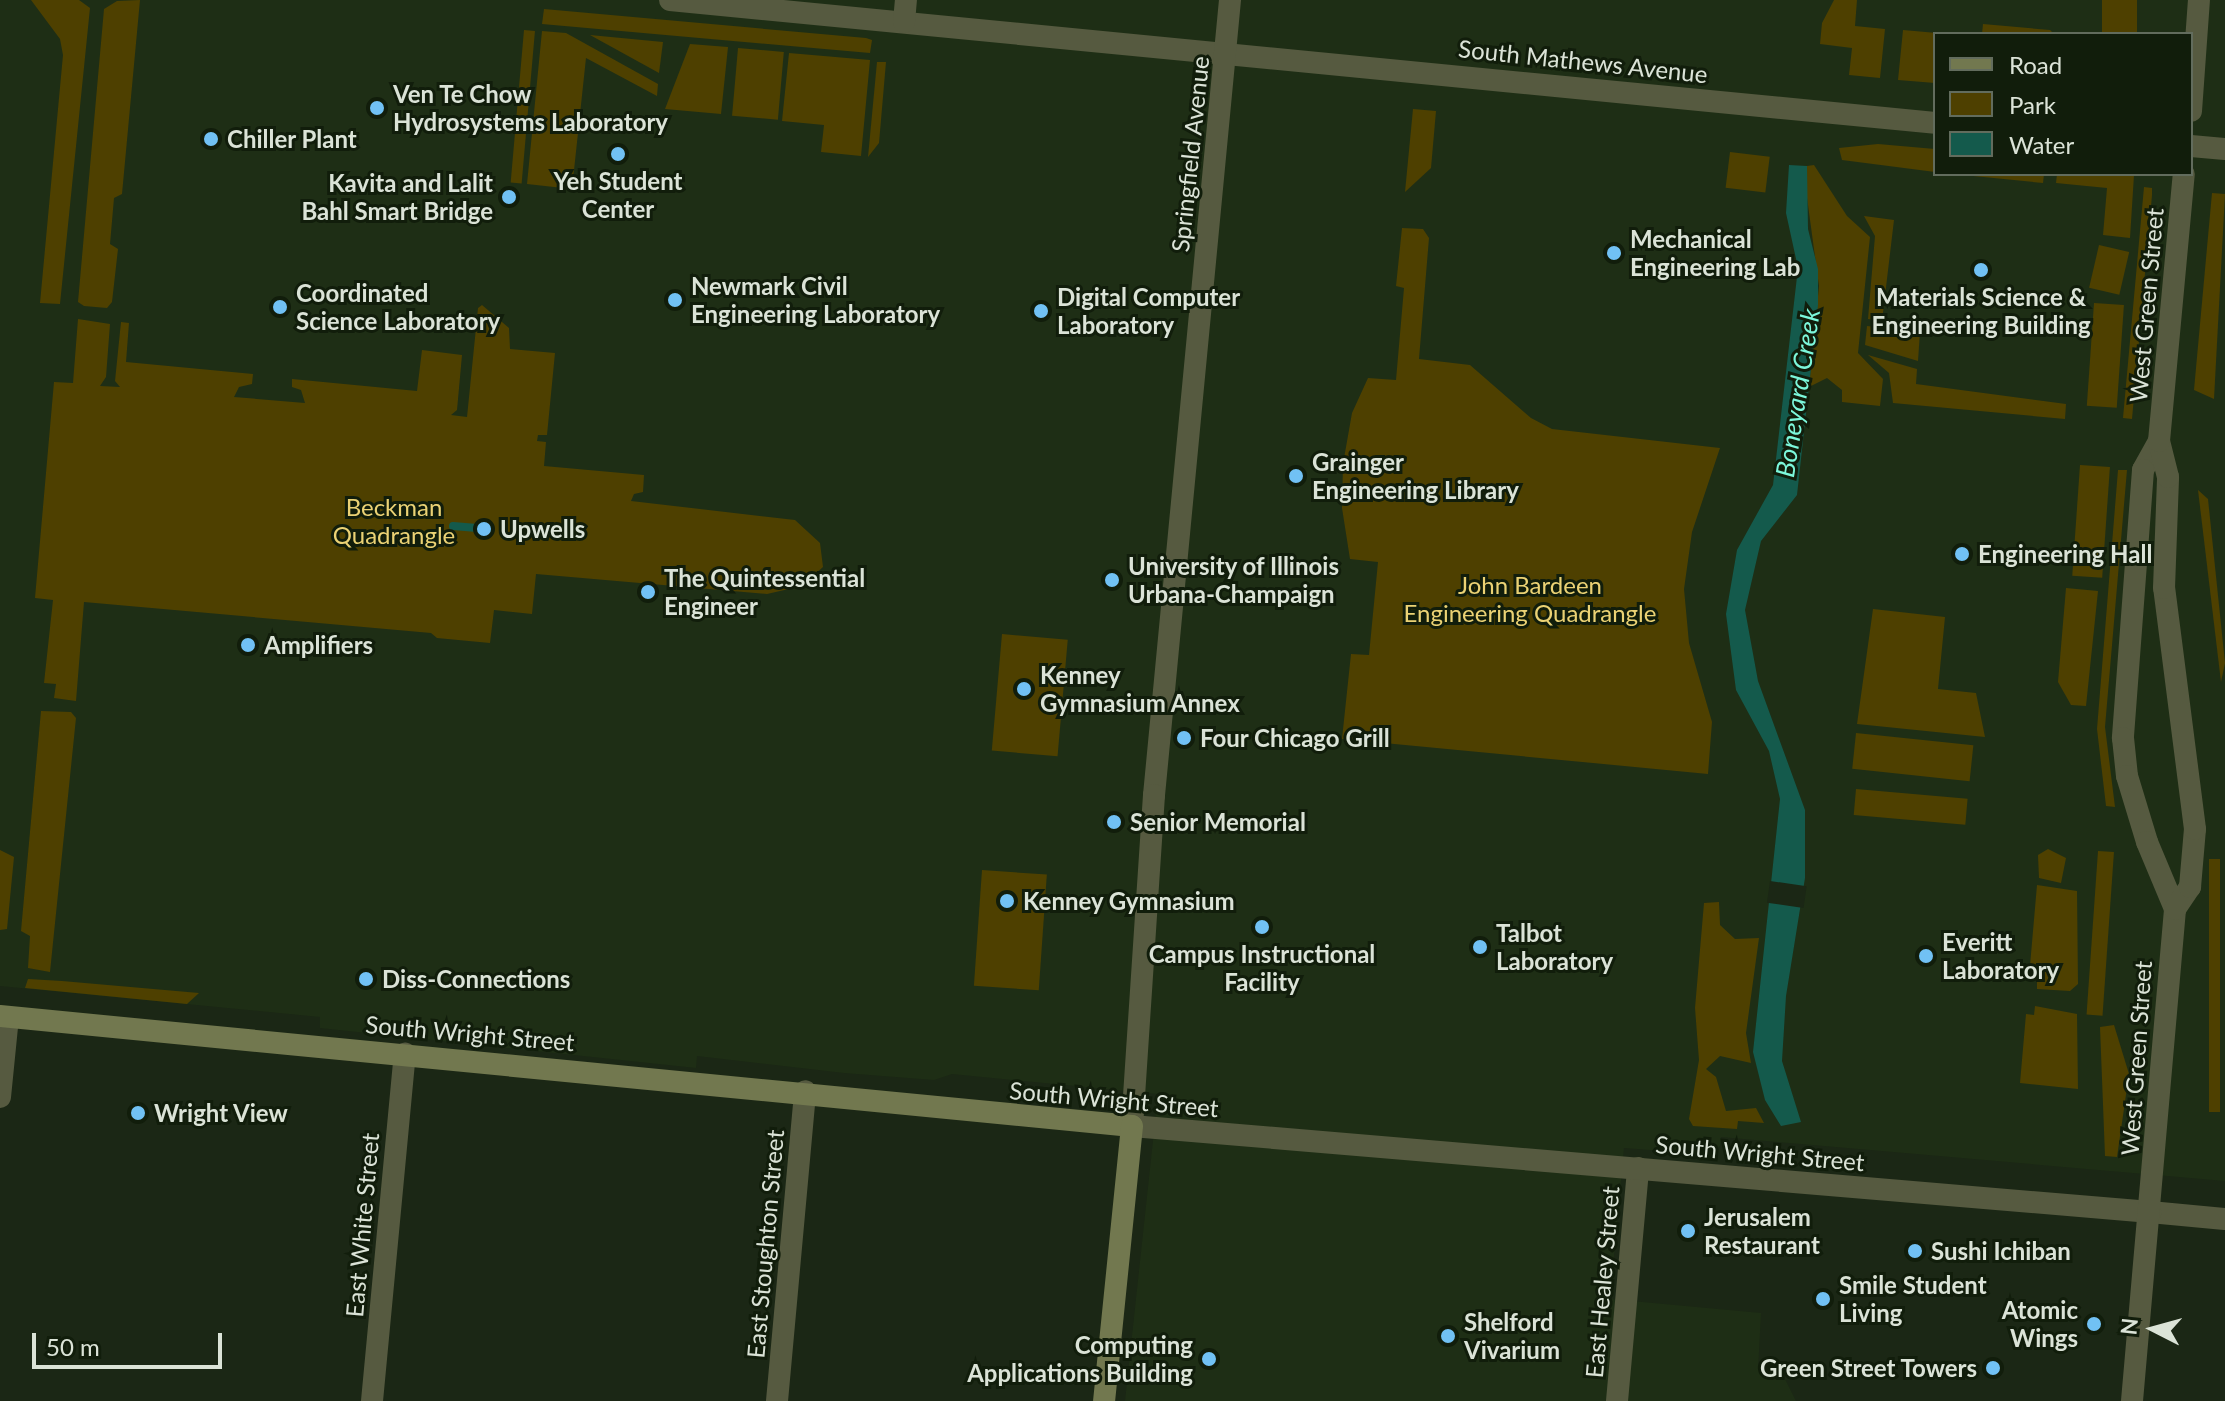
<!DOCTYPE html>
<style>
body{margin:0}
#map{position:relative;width:2225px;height:1401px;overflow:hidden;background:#1b2715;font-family:Lato,sans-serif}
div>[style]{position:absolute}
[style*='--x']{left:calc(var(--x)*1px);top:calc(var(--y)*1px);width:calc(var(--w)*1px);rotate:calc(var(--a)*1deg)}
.built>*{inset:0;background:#1e2e15}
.green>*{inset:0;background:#4e4000;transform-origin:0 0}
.water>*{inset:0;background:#145a4c}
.pier>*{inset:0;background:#1b2715;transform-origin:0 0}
.stream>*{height:8px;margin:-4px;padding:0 4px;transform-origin:4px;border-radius:4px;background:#145a4c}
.minor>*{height:22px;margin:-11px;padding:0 11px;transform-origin:11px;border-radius:11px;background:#565a40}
.tertiary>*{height:22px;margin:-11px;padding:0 11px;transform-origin:11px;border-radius:11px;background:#565a40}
.secondary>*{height:22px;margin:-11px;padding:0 11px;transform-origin:11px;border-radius:11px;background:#72784f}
.dots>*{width:22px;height:22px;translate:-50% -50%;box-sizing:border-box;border:4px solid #111d0b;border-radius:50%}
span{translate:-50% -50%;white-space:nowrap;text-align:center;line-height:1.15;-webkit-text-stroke:6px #111d0b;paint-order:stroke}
.street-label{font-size:24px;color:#dbe3d7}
.poi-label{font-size:24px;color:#dbe3d7;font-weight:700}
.left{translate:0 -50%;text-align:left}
.right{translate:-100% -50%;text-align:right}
.park-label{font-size:24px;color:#ebd274}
.water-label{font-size:26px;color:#7cf7db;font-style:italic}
.legend{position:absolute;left:1933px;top:32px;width:260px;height:144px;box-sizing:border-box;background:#111d0b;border:2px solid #626c5d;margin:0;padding:10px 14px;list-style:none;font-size:24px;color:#dbe3d7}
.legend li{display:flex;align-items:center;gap:16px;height:40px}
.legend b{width:40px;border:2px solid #626c5d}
.north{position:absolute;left:2113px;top:1289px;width:80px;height:80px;-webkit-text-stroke:6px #111d0b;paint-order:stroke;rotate:276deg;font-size:22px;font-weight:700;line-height:32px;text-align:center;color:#dbe3d7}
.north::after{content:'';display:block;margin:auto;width:28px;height:36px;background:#dbe3d7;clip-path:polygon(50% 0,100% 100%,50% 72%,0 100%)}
.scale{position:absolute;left:32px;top:1333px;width:190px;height:36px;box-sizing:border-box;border:4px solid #dbe3d7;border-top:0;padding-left:10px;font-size:24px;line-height:28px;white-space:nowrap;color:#dbe3d7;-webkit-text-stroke:6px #111d0b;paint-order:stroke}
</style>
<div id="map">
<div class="built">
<div style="clip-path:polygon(evenodd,0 0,2225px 0,2225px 1181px,1721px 1137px,1720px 1146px,1702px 1154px,1624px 1148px,1610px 1299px,1761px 1313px,1758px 1370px,1783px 1375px,1796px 1401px,1125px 1401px,1158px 1094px,952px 1074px,934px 1080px,844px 1073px,697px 1056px,696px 1068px,320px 1028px,320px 1017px,0 986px,0 0,1935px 34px,2191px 34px,2191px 174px,1935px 174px,1935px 34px)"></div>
</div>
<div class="green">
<div style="clip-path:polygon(31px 0,79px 0,90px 8px,60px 304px,40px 303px,63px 55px,60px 39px)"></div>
<div style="clip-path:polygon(140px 0,122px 194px,114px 198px,110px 244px,118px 249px,112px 302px,107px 308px,84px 306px,78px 302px,104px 9px,117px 1px)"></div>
<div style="clip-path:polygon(1834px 0,1857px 0,1855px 26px,1885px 29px,1880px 78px,1849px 75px,1852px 48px,1820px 44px,1822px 23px)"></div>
<div style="left:2102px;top:0;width:35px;height:34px"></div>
<div style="clip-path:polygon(544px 9px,866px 38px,872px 40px,870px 53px,542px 24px)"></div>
<div style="clip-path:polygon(1983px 24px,2050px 30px,2054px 34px,1982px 34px)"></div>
<div style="left:524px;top:30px;width:11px;height:153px;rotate:5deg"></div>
<div style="clip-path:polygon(1903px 30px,1948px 34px,1935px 34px,1935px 83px,1898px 80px)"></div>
<div style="clip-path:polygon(542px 31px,566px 33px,658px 84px,657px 96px,586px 58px,572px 189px,527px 184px)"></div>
<div style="clip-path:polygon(590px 35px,663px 42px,659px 73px)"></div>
<div style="clip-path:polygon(690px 44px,728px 47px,721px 114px,665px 109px)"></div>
<div style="left:738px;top:48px;width:46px;height:68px;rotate:5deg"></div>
<div style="clip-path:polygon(789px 53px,870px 60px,861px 156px,821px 152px,824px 125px,782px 121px)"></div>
<div style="clip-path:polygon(877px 62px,886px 62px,879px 143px,868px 157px)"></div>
<div style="clip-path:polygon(1413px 109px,1436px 111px,1431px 168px,1405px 192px)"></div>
<div style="clip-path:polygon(1878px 144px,1935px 149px,1935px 172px,1842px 160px,1839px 148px)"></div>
<div style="left:1730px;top:152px;width:40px;height:36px;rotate:7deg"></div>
<div style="clip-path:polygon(1814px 165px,1847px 216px,1870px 237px,1858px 353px,1883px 379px,1880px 406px,1842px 402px,1842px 390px,1827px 378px,1809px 387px,1819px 286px,1805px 183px,1807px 166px)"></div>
<div style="clip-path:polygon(1953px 174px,2044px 174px,2043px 183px)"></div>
<div style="clip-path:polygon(2057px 174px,2134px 175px,2130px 238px,2103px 235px,2107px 188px,2056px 183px)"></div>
<div style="clip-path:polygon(2144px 187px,2152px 188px,2152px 195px,2132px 419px,2123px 418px)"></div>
<div style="clip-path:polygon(2212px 193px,2225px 194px,2214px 399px,2194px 390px)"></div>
<div style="clip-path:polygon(1864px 216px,1894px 220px,1882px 321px,1868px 319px,1875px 236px)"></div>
<div style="clip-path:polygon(1402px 228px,1423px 229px,1429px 238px,1419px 359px,1470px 365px,1531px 418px,1552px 429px,1720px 448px,1692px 532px,1684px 589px,1689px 643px,1712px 722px,1708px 774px,1342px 739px,1351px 654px,1369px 655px,1378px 562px,1350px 559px,1342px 508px,1343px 464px,1352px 413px,1368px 378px,1396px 380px,1404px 288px,1396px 286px)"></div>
<div style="left:2099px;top:245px;width:31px;height:44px;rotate:13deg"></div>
<div style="left:2094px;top:303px;width:30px;height:103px;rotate:4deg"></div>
<div style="clip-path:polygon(482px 305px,509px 328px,510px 349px,555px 353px,547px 435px,538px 435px,537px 441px,546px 442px,544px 466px,644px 475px,643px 492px,634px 494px,631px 501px,795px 520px,820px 543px,823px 567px,802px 586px,767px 594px,536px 574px,532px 614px,494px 610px,490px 643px,437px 638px,431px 633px,84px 602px,76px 701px,54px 698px,56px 684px,44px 683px,53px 600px,35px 598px,54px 382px,73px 383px,78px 319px,110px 324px,106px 377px,100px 386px,120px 387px,115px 381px,121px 322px,129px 323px,126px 362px,253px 374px,252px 384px,239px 387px,234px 397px,305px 403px,301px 390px,292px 387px,292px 379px,417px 391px,422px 350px,462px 355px,457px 410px,451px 415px,467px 417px,478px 308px)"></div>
<div style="clip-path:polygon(1867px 326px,1920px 332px,1918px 361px,1865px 345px)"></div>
<div style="clip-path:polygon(1868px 355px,1917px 369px,1916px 384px,2066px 404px,2065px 419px,1893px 403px,1889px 373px)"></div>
<div style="left:2080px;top:465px;width:30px;height:111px;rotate:4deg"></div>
<div style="clip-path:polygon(2118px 470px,2127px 470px,2105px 727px,2115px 807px,2106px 806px,2097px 729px)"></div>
<div style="clip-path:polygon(2198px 490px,2208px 499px,2225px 663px,2221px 682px)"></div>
<div style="clip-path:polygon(2066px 588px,2098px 591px,2086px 706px,2071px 705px,2058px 682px)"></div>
<div style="clip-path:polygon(1873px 609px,1945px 617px,1938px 689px,1976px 693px,1985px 737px,1857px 724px)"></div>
<div style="left:1002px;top:634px;width:66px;height:117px;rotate:5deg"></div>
<div style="clip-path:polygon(41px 711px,71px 712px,76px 718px,50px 972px,28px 968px,30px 936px,21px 931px)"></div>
<div style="left:1856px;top:733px;width:118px;height:36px;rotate:6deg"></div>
<div style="left:1856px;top:789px;width:112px;height:26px;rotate:5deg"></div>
<div style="clip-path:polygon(2048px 849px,2066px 858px,2061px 883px,2039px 878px,2038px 855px)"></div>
<div style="clip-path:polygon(0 850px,14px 857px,7px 929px,0 930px)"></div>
<div style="left:2098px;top:851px;width:16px;height:164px;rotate:4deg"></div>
<div style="left:2209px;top:859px;width:11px;height:253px"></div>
<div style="left:982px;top:870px;width:65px;height:116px;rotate:4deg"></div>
<div style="clip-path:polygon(2037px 885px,2077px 891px,2078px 984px,2070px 991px,2037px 989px,2037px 980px,2029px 977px)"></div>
<div style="clip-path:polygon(1719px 902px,1720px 925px,1735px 939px,1759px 938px,1746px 1033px,1751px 1063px,1720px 1056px,1706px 1069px,1716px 1077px,1726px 1111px,1756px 1108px,1764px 1123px,1738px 1121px,1737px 1129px,1693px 1126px,1689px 1119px,1699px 1060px,1695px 1008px,1704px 903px)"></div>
<div style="clip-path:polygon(28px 979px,62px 981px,199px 993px,187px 1004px,25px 988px)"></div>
<div style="clip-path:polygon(2035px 1006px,2077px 1014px,2078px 1089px,2020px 1083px,2026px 1014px,2034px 1015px)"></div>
<div style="clip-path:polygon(2114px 1025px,2129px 1074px,2117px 1157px,2105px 1156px,2100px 1027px)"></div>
</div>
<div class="water">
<div style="clip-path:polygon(1789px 165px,1807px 166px,1808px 229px,1818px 269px,1818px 305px,1797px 495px,1761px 541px,1745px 610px,1758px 681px,1805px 810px,1805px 878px,1786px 996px,1782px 1061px,1801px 1122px,1781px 1126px,1765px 1100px,1753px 1052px,1780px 799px,1769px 751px,1736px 690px,1726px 614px,1737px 550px,1773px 485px,1798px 268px,1786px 213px)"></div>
</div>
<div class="pier">
<div style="left:1770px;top:881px;width:37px;height:22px;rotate:8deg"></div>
</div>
<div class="stream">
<div style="--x:453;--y:526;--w:21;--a:5"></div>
</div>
<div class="minor">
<div style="--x:670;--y:0;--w:1271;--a:5.55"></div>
<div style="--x:904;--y:22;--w:22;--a:-85"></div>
<div style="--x:2191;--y:146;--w:34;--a:5"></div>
<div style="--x:0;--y:1097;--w:80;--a:-84.3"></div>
<div style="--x:2150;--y:1212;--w:75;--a:5.3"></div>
<div style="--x:777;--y:1401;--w:311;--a:-84.8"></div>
<div style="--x:1617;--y:1401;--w:234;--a:-84.8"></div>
</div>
<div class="tertiary">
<div style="--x:1230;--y:0;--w:799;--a:95.46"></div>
<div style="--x:1154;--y:795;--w:332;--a:93.8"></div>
<div style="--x:1132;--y:1126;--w:1022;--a:4.83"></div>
<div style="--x:2191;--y:111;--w:111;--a:-85.9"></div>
<div style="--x:2159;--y:441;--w:33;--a:119"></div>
<div style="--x:2143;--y:470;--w:269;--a:94.3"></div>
<div style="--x:2123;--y:738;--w:38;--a:84"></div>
<div style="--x:2127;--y:776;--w:69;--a:73.1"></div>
<div style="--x:2147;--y:842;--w:73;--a:67.3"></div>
<div style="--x:372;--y:1401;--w:349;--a:-84.6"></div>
<div style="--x:2132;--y:1401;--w:494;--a:-85"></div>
<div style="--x:2175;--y:909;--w:27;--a:-56"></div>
<div style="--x:2190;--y:887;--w:58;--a:-85.1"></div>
<div style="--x:2195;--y:829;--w:243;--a:-97.3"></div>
<div style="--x:2164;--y:588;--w:111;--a:-87.9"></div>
<div style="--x:2168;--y:477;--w:37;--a:-104"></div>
<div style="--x:2159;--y:441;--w:268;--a:-84.7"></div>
</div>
<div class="secondary">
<div style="--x:0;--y:1016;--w:1137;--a:5.55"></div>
<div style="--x:1132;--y:1126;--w:276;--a:95.8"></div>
</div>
<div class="dots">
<div style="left:377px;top:108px;background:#71c1f4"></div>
<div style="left:211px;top:139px;background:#71c1f4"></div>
<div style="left:618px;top:154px;background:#71c1f4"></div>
<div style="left:509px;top:197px;background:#71c1f4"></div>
<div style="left:1614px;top:253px;background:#71c1f4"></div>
<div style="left:1981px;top:270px;background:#71c1f4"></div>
<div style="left:675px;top:300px;background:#71c1f4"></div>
<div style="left:280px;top:307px;background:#71c1f4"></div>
<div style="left:1041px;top:311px;background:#71c1f4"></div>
<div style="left:1296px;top:476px;background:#71c1f4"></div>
<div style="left:484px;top:529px;background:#71c1f4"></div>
<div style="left:1962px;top:554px;background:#71c1f4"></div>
<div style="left:1112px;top:580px;background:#71c1f4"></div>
<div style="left:648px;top:592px;background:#71c1f4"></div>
<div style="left:248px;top:645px;background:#71c1f4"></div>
<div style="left:1024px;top:689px;background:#71c1f4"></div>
<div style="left:1184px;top:738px;background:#71c1f4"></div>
<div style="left:1114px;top:822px;background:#71c1f4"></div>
<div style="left:1007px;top:901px;background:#71c1f4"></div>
<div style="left:1262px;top:927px;background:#71c1f4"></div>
<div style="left:1480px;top:947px;background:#71c1f4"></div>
<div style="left:1926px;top:956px;background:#71c1f4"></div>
<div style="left:366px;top:979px;background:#71c1f4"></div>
<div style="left:138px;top:1113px;background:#71c1f4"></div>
<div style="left:1688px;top:1231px;background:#71c1f4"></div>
<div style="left:1915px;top:1251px;background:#71c1f4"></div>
<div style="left:1823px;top:1299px;background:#71c1f4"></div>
<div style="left:2094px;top:1324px;background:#71c1f4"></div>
<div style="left:1448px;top:1336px;background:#71c1f4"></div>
<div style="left:1209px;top:1359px;background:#71c1f4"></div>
<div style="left:1993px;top:1368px;background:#71c1f4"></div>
</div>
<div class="street-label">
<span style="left:1583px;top:61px;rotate:6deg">South Mathews Avenue</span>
<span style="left:1190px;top:154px;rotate:-84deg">Springfield Avenue</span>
<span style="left:2146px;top:305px;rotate:-85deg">West Green Street</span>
<span style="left:470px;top:1033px;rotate:5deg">South Wright Street</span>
<span style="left:2136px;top:1058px;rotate:-86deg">West Green Street</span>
<span style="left:1114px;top:1099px;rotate:5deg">South Wright Street</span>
<span style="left:1760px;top:1153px;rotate:5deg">South Wright Street</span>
<span style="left:362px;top:1225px;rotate:-85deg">East White Street</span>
<span style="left:765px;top:1244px;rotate:-85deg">East Stoughton Street</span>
<span style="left:1602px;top:1282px;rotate:-85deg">East Healey Street</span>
</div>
<div class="poi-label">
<span class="left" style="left:393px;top:108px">Ven Te Chow<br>Hydrosystems Laboratory</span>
<span class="left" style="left:227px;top:139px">Chiller Plant</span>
<span style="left:618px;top:195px">Yeh Student<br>Center</span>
<span class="right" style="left:493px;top:197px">Kavita and Lalit<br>Bahl Smart Bridge</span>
<span class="left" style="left:1630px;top:253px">Mechanical<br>Engineering Lab</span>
<span class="left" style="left:691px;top:300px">Newmark Civil<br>Engineering Laboratory</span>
<span class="left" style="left:296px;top:307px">Coordinated<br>Science Laboratory</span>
<span class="left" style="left:1057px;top:311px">Digital Computer<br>Laboratory</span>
<span style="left:1981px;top:311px">Materials Science &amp;<br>Engineering Building</span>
<span class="left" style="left:1312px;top:476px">Grainger<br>Engineering Library</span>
<span class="left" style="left:500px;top:529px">Upwells</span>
<span class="left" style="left:1978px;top:554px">Engineering Hall</span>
<span class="left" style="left:1128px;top:580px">University of Illinois<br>Urbana-Champaign</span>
<span class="left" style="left:664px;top:592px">The Quintessential<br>Engineer</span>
<span class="left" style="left:264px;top:645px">Amplifiers</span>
<span class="left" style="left:1040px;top:689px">Kenney<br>Gymnasium Annex</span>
<span class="left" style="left:1200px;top:738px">Four Chicago Grill</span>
<span class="left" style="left:1130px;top:822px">Senior Memorial</span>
<span class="left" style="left:1023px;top:901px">Kenney Gymnasium</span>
<span class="left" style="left:1496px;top:947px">Talbot<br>Laboratory</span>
<span class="left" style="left:1942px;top:956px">Everitt<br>Laboratory</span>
<span style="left:1262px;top:968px">Campus Instructional<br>Facility</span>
<span class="left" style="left:382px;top:979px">Diss-Connections</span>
<span class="left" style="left:154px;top:1113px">Wright View</span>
<span class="left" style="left:1704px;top:1231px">Jerusalem<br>Restaurant</span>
<span class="left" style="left:1931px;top:1251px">Sushi Ichiban</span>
<span class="left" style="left:1839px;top:1299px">Smile Student<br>Living</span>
<span class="right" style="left:2078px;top:1324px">Atomic<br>Wings</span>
<span class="left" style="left:1464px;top:1336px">Shelford<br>Vivarium</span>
<span class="right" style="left:1193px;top:1359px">Computing<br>Applications Building</span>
<span class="right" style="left:1977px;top:1368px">Green Street Towers</span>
</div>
<div class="park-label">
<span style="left:394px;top:521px">Beckman<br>Quadrangle</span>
<span style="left:1530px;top:599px">John Bardeen<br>Engineering Quadrangle</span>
</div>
<div class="water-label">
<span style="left:1798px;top:393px;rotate:-81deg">Boneyard Creek</span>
</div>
<ul class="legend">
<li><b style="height:10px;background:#72784f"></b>Road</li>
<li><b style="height:22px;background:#4e4000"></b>Park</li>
<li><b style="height:22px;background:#145a4c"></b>Water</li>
</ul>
<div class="north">N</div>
<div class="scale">50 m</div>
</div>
